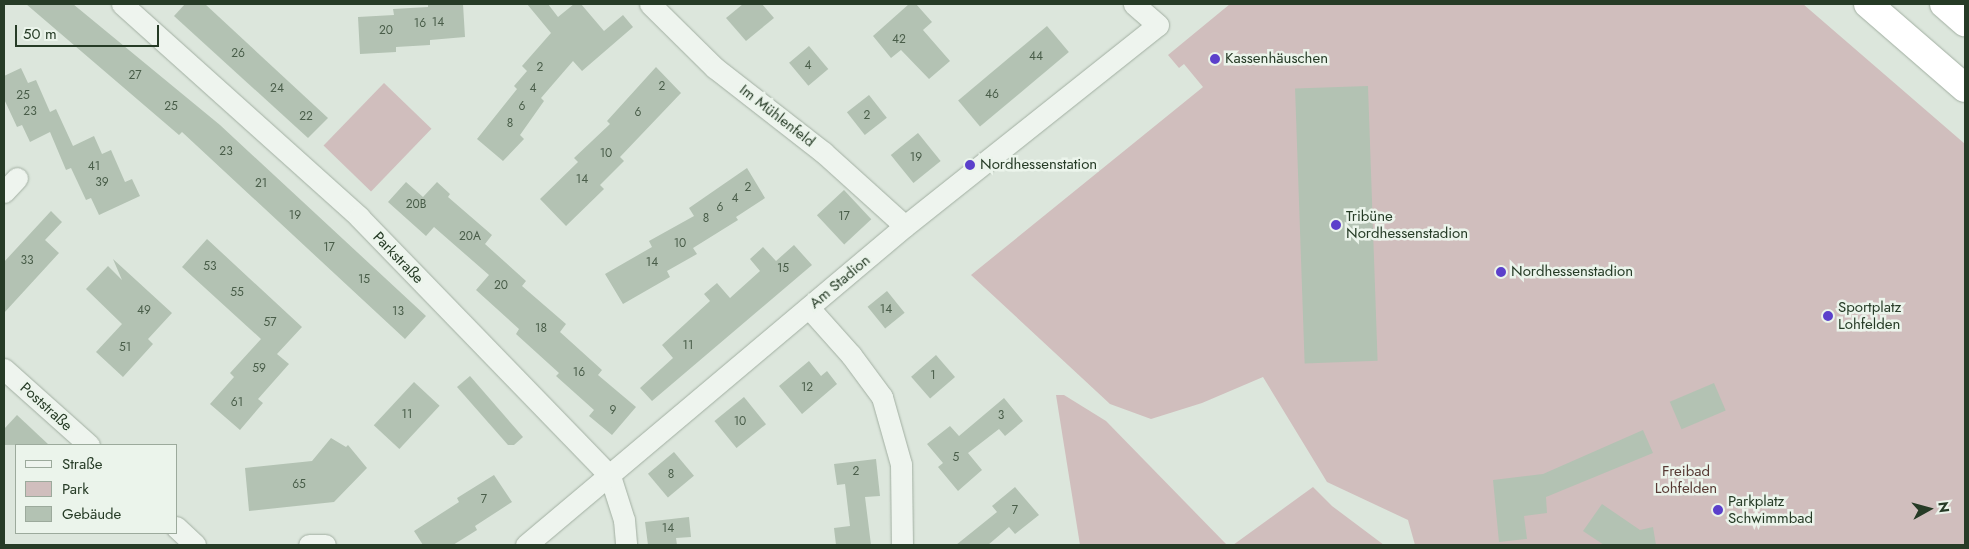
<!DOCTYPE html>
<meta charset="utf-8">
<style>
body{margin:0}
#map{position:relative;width:1969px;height:549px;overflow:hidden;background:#dce6dc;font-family:Jost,sans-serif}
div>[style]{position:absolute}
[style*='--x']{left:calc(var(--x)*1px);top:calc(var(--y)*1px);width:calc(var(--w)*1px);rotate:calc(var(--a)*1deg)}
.green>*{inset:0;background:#d0bebd;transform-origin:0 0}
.building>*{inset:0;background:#b3c2b3;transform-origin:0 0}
.roads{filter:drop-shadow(0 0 1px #a2afa2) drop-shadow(0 0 1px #a2afa2)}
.minor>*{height:21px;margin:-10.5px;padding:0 10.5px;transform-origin:10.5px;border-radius:10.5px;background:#eef4ee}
.motorway>*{height:28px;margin:-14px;padding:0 14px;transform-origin:14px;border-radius:14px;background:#fff}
.dots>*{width:14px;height:14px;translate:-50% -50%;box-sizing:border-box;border:2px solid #ebf4eb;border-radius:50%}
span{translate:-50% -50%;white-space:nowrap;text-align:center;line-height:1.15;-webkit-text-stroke:5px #ebf4eb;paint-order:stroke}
.number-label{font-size:12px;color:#495d49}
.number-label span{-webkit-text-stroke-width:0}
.poi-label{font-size:15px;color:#263b26}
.left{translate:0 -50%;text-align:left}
.street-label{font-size:15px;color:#263b26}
.park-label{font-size:15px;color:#573933}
.frame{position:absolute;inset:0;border:5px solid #263b26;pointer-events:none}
.legend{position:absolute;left:15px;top:444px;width:162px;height:90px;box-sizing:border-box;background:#ebf4eb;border:1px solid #9caa9c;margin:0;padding:6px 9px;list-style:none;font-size:15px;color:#263b26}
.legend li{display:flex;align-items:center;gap:10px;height:25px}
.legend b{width:25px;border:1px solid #9caa9c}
.north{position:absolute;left:1904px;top:484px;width:50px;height:50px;-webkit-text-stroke:4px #ebf4eb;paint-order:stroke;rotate:83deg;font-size:14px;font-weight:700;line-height:20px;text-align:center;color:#263b26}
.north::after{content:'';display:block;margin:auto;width:18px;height:22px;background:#263b26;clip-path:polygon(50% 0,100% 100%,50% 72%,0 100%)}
.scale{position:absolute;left:15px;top:25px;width:144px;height:22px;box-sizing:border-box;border:2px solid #263b26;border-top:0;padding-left:6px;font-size:15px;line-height:18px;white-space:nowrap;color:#263b26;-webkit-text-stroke:4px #ebf4eb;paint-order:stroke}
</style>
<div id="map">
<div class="green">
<div style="clip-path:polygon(1230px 4px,1803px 4px,1965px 144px,1965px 545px,1415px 545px,1408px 520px,1327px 482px,1263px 377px,1202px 403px,1151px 419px,1110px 404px,971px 275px,1203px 87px,1184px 64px,1179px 68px,1168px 55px)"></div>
<div style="left:384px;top:83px;width:66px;height:87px;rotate:44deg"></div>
<div style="clip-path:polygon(1056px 395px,1064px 395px,1106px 421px,1227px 545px,1080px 545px)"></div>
<div style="clip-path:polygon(1313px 487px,1332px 506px,1384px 545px,1233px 545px)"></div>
</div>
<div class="building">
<div style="clip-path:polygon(26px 4px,73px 4px,220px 125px,426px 316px,405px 339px,182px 132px,179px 135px)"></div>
<div style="clip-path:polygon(185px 4px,205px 4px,328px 118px,308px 138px,174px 16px)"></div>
<div style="clip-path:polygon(428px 4px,463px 4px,465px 37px,430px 40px,430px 45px,396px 47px,396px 52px,360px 54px,358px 17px,394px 15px,393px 9px,428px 7px)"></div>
<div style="clip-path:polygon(527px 4px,548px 4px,558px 17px,574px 4px,581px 4px,604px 31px,623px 15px,633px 27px,582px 71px,573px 61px,541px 98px,544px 101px,520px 135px,524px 139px,503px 161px,477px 139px,517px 89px,514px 86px,527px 71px,522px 66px,551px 33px)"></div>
<div style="clip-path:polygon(743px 4px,762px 4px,774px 18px,746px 41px,726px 18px)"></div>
<div style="clip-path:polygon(909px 4px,916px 4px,932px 22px,923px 30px,950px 61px,929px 79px,901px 50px,891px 58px,873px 36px)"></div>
<div style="left:1047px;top:26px;width:34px;height:116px;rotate:50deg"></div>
<div style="left:809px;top:46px;width:30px;height:26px;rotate:50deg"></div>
<div style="clip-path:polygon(656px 67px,681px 93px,620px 157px,624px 161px,600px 185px,604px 189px,566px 226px,540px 199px,578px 162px,574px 158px,610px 124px,607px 121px)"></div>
<div style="clip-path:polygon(21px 68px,28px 83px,36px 80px,50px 112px,56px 109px,73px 146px,94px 136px,102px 154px,111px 150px,125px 182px,132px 179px,140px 196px,99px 215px,91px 198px,86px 200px,71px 168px,66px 170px,50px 132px,30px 142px,22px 125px,17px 127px,4px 99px,4px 76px)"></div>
<div style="left:1368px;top:86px;width:275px;height:73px;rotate:88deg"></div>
<div style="left:869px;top:95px;width:29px;height:28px;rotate:52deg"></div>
<div style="left:918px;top:133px;width:36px;height:35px;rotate:51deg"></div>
<div style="clip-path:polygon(747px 168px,765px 198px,736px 217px,738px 220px,693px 248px,697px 254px,667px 271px,670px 277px,623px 304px,605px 274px,652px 247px,649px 241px,694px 216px,689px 208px)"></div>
<div style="clip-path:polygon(406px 182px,423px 197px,437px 182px,450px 194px,448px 197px,492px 235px,485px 244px,526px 281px,522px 286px,566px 324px,560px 332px,602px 370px,598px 375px,636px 407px,612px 435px,589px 416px,594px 410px,556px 376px,559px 373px,516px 334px,519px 329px,476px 290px,489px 275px,434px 227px,426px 236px,388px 202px)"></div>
<div style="left:844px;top:190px;width:40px;height:37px;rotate:47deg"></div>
<div style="clip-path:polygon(51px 211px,62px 222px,45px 240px,59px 253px,4px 313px,4px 262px)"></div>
<div style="clip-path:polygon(207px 239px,302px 327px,277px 354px,289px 364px,258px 399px,263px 403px,240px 430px,210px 404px,234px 377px,230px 373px,261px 339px,182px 267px)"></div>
<div style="clip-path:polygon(794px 245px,812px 265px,652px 401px,640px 388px,673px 358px,662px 345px,710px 301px,704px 294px,717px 283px,730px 298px,760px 271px,750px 259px,763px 247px,776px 261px)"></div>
<div style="clip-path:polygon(113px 259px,172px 313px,148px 339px,153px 344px,123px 377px,96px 352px,122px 324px,86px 289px,108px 266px,122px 280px)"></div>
<div style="left:887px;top:291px;width:28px;height:25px;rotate:51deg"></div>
<div style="left:936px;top:355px;width:29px;height:33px;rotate:49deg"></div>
<div style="clip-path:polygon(809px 361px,821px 376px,827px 371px,837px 384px,802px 414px,779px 386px)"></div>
<div style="clip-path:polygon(470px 376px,523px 437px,514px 445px,508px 445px,457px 387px)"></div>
<div style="left:414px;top:382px;width:35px;height:59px;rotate:43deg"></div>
<div style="left:1714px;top:383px;width:30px;height:48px;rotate:67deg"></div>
<div style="left:744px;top:397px;width:35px;height:38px;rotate:51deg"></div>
<div style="clip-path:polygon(1004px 398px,1023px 421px,1005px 436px,999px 429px,968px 453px,982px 470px,958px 491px,938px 467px,943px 463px,927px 444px,950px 426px,959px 436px)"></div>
<div style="clip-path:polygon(17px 415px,49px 445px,4px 445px,4px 429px)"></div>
<div style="clip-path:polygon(1643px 430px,1653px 453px,1546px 497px,1547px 513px,1524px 516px,1527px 539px,1499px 542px,1493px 480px,1543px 474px)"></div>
<div style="clip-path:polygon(331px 438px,346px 447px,348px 445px,367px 468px,334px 502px,249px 511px,245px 468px,312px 461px)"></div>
<div style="left:674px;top:452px;width:31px;height:34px;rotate:50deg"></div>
<div style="clip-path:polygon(876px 459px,880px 496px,865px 497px,871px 545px,836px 545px,834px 528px,850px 526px,845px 484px,837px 485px,834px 464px)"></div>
<div style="clip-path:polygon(494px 475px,512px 502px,475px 526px,477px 530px,453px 545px,423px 545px,414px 531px,459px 502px,457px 498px)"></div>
<div style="clip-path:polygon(1015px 487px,1039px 515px,1015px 534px,1009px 527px,988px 545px,956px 545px,997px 512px,992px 506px)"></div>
<div style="clip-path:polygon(1602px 504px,1640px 530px,1653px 527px,1656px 545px,1604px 545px,1583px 531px)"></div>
<div style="clip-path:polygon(689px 517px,691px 537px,676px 538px,677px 545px,648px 545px,645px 522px)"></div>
</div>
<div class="roads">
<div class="minor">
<div style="--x:122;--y:4;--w:319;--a:41.9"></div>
<div style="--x:359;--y:217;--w:361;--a:45.9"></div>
<div style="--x:610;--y:476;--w:46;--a:72.3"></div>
<div style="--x:624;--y:520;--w:25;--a:85"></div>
<div style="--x:650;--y:4;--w:91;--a:44.6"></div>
<div style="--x:715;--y:68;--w:137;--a:37.9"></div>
<div style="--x:823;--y:152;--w:110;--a:42.1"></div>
<div style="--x:4;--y:192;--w:19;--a:-47"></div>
<div style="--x:809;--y:308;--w:63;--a:48.2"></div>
<div style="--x:851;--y:355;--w:52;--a:53.6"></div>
<div style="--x:882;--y:397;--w:70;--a:74.2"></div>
<div style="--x:901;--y:464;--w:81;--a:89.3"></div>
<div style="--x:4;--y:369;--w:114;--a:41.8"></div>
<div style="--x:176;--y:527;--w:26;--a:43"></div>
<div style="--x:309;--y:545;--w:16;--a:0"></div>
<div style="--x:526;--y:545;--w:495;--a:-40.1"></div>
<div style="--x:905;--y:226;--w:323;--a:-38.5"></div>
<div style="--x:1158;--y:25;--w:32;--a:-139"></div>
</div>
<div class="motorway">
<div style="--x:1868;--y:4;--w:128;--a:40.9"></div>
<div style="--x:1944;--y:4;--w:28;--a:41"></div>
</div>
</div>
<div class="dots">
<div style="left:1215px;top:59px;background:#5b40cb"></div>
<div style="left:970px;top:165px;background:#5b40cb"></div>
<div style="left:1336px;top:225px;background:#5b40cb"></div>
<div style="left:1501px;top:272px;background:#5b40cb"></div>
<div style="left:1828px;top:316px;background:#5b40cb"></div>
<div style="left:1718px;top:510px;background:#5b40cb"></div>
</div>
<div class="number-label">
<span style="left:438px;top:23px">14</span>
<span style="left:420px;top:24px">16</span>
<span style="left:386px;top:31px">20</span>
<span style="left:899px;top:40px">42</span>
<span style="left:238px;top:54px">26</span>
<span style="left:1036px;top:57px">44</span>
<span style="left:808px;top:66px">4</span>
<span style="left:540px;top:68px">2</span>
<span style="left:135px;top:76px">27</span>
<span style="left:662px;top:87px">2</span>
<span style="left:277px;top:89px">24</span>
<span style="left:533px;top:89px">4</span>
<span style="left:992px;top:95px">46</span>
<span style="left:23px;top:96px">25</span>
<span style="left:171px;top:107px">25</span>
<span style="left:522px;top:107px">6</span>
<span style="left:30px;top:112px">23</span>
<span style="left:638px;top:113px">6</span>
<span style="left:867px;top:116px">2</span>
<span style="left:306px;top:117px">22</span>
<span style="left:510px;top:124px">8</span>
<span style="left:226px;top:152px">23</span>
<span style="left:606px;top:154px">10</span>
<span style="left:916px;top:158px">19</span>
<span style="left:94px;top:167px">41</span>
<span style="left:582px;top:180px">14</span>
<span style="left:102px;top:183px">39</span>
<span style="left:261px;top:184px">21</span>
<span style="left:748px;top:188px">2</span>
<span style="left:735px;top:199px">4</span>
<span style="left:416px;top:205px">20B</span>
<span style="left:720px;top:208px">6</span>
<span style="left:295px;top:216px">19</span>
<span style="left:844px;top:217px">17</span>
<span style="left:706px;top:219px">8</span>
<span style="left:470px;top:237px">20A</span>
<span style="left:680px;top:244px">10</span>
<span style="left:329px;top:248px">17</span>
<span style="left:27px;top:261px">33</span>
<span style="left:652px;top:263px">14</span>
<span style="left:210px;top:267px">53</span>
<span style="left:783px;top:269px">15</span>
<span style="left:364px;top:280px">15</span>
<span style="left:501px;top:286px">20</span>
<span style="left:237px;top:293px">55</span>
<span style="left:886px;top:310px">14</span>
<span style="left:144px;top:311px">49</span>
<span style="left:398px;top:312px">13</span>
<span style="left:270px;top:323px">57</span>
<span style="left:541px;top:329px">18</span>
<span style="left:688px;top:346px">11</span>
<span style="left:125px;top:348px">51</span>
<span style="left:259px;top:369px">59</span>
<span style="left:579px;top:373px">16</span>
<span style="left:933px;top:376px">1</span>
<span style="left:807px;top:388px">12</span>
<span style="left:237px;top:403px">61</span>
<span style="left:613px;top:411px">9</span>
<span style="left:407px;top:415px">11</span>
<span style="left:1001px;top:416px">3</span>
<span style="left:740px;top:422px">10</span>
<span style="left:956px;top:458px">5</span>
<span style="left:856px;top:472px">2</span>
<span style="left:671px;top:475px">8</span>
<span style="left:299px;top:485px">65</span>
<span style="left:484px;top:500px">7</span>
<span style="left:1015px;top:511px">7</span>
<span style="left:668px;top:529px">14</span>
</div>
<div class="poi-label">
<span class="left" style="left:1225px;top:59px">Kassenhäuschen</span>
<span class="left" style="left:980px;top:165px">Nordhessenstation</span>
<span class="left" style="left:1346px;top:225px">Tribüne<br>Nordhessenstadion</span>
<span class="left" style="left:1511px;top:272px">Nordhessenstadion</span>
<span class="left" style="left:1838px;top:316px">Sportplatz<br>Lohfelden</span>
<span class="left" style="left:1728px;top:510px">Parkplatz<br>Schwimmbad</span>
</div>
<div class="street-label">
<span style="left:777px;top:116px;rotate:38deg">Im Mühlenfeld</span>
<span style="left:398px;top:258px;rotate:46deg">Parkstraße</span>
<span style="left:840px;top:282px;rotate:-40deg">Am Stadion</span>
<span style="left:46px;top:407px;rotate:42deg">Poststraße</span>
</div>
<div class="park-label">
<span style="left:1686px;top:480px">Freibad<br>Lohfelden</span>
</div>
<div class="frame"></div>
<ul class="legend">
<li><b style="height:6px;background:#eef4ee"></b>Straße</li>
<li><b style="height:14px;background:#d0bebd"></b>Park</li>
<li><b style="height:14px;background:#b3c2b3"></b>Gebäude</li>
</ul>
<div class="north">N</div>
<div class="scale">50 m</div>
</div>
